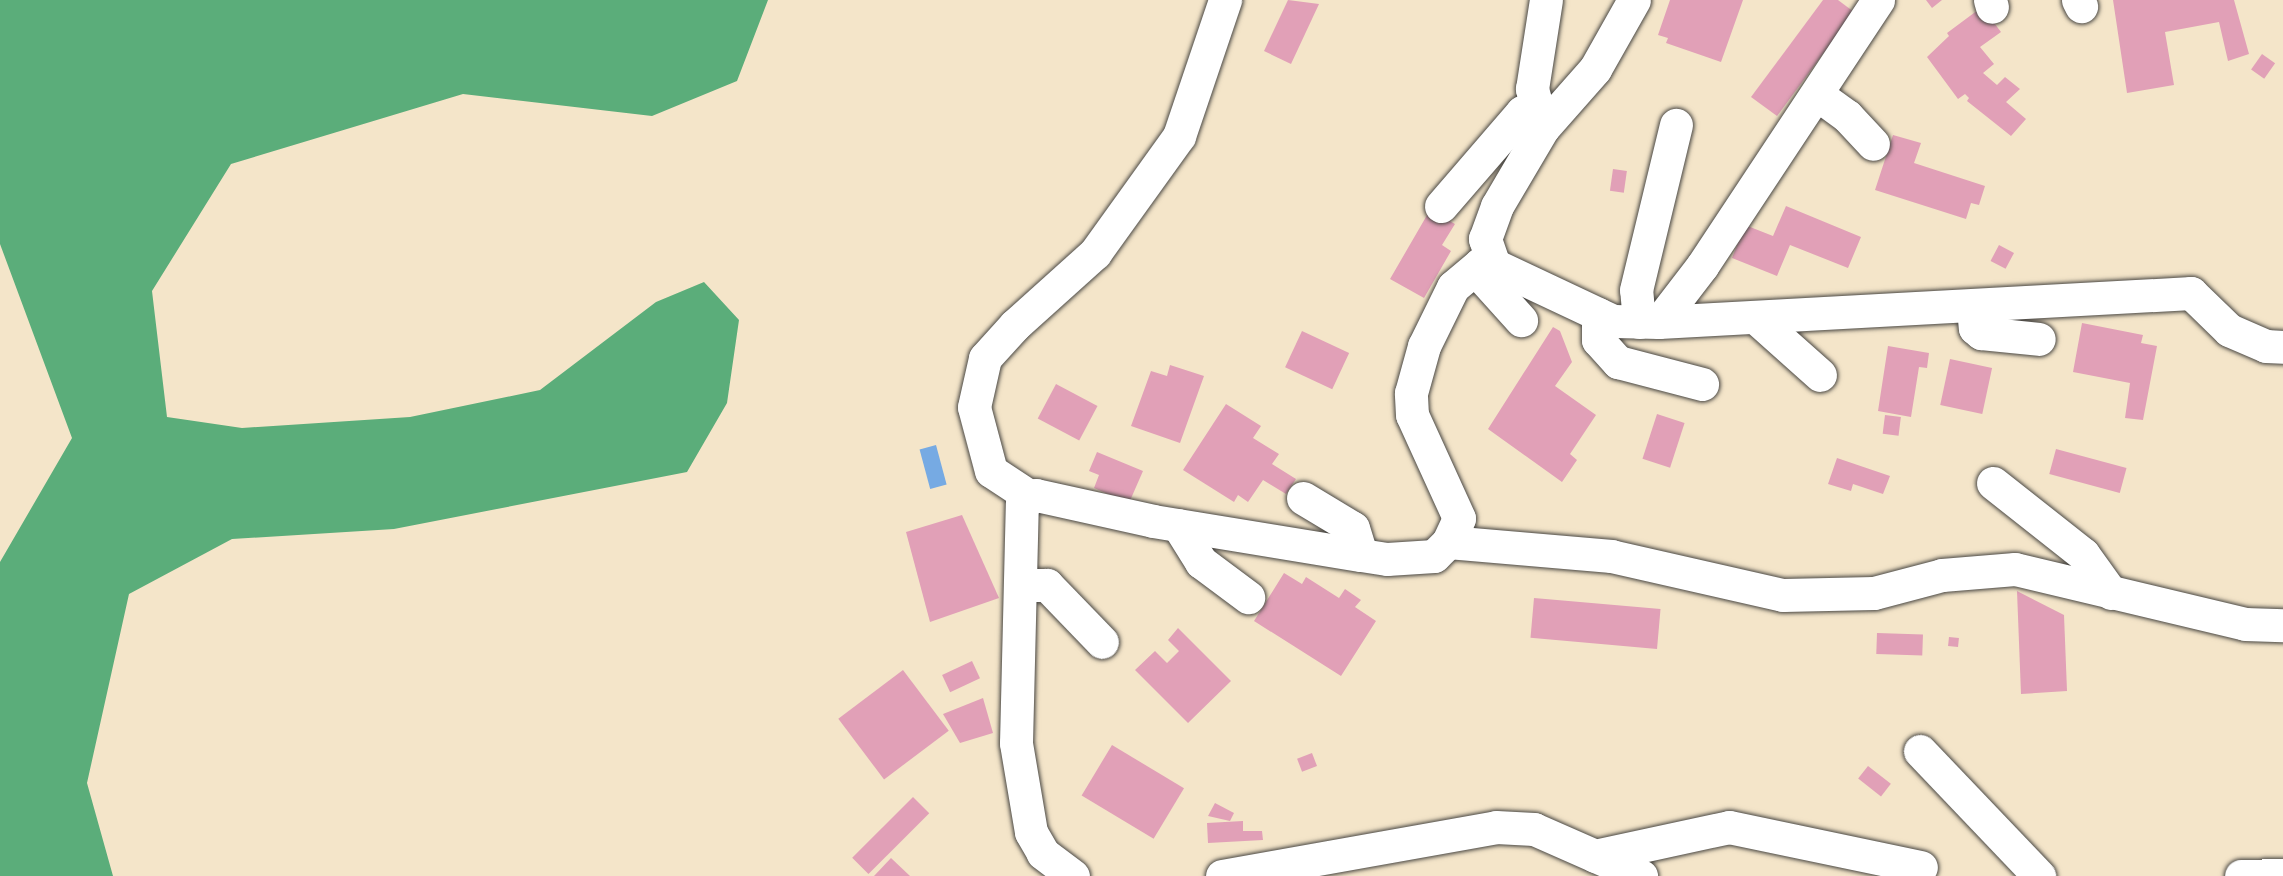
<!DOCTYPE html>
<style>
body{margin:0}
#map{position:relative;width:2283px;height:876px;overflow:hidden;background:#f4e5c9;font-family:Mali,sans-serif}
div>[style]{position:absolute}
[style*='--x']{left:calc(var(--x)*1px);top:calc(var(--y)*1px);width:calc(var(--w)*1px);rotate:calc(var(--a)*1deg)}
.forest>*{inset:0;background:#5bad7a}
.water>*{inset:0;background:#76aae3;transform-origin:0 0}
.building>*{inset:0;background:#e1a0b7;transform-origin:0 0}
.roads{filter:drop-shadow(0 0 2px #494743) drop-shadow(0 0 2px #494743)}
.minor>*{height:33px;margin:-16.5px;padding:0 16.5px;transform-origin:16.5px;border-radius:16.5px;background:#fff}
span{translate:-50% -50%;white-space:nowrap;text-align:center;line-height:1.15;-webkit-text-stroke:4.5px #fcf5e5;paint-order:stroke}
</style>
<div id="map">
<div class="forest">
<div style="clip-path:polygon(0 0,768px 0,737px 81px,652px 116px,463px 94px,231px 164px,152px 291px,167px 417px,242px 428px,410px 417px,540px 390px,656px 302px,704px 282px,739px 320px,727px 403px,687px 472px,394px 529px,232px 539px,129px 594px,87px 783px,113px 876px,0 876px,0 562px,72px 438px,0 244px)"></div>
</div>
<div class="water">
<div style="left:936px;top:445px;width:41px;height:17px;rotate:75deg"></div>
</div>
<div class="building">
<div style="clip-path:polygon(1288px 0,1319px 4px,1291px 64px,1264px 51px)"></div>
<div style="clip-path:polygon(1670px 0,1743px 0,1721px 62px,1666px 43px,1668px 38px,1658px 35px)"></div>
<div style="clip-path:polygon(1823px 0,1838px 0,1854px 12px,1777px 116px,1751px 97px)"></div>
<div style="clip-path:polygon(1926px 0,1942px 0,1932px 8px)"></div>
<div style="clip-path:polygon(2113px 0,2234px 0,2249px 54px,2228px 61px,2219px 22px,2165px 32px,2174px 85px,2127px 93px)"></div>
<div style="clip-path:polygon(1982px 7px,2001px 32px,1980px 47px,1994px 64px,1983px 73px,1997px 85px,2005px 77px,2020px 89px,2006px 102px,2026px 119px,2011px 136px,1967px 101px,1969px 98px,1965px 94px,1958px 99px,1927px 57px,1949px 36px,1947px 33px)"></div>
<div style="left:2262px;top:54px;width:16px;height:19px;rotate:35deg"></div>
<div style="clip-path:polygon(1893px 135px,1921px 143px,1914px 163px,1985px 186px,1979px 205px,1971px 203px,1966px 219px,1875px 190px)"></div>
<div style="left:1613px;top:169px;width:14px;height:22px;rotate:8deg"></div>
<div style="clip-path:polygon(1786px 206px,1861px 237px,1848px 268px,1790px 245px,1777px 276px,1732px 258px,1745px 225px,1773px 236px)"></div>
<div style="clip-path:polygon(1430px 210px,1455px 224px,1442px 245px,1451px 251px,1424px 298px,1390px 279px)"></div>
<div style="left:1999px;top:245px;width:17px;height:18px;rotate:28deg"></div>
<div style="clip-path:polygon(2082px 323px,2143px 335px,2141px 343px,2157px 346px,2143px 420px,2125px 418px,2130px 383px,2073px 372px)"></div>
<div style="clip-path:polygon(1553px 327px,1560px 331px,1572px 362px,1555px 386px,1596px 415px,1570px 454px,1577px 460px,1562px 482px,1488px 429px)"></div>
<div style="left:1302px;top:331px;width:52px;height:40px;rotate:25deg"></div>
<div style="clip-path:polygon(1888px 346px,1929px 353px,1927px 368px,1919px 367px,1911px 417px,1878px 411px)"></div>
<div style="left:1950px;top:359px;width:43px;height:47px;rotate:12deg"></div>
<div style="clip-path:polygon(1170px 365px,1204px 376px,1180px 443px,1131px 426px,1151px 371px,1167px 376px)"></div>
<div style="left:1056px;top:384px;width:47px;height:39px;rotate:28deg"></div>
<div style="clip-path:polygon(1226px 404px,1261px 426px,1253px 438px,1279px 454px,1272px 464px,1296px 479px,1286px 494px,1263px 480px,1248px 502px,1238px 495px,1234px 502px,1183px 470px)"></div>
<div style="left:1657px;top:414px;width:29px;height:47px;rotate:18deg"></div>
<div style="left:1885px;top:415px;width:16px;height:19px;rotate:7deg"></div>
<div style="left:2056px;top:449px;width:73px;height:26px;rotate:15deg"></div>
<div style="clip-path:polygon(1097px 452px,1143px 471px,1129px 503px,1094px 488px,1099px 475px,1089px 471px)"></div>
<div style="clip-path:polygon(1837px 458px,1890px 476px,1883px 494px,1853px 484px,1851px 491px,1828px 484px)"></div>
<div style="clip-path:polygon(962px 515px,999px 598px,930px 622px,906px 532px)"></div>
<div style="clip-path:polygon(1284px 573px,1302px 584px,1306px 577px,1339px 598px,1345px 589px,1361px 600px,1355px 607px,1376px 621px,1341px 676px,1254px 621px)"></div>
<div style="clip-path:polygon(2017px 591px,2064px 615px,2067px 691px,2021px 694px)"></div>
<div style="left:1534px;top:598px;width:127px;height:40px;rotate:5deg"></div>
<div style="clip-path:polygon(1178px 628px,1231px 681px,1188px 723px,1135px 670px,1155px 651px,1167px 663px,1179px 651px,1168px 640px)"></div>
<div style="left:1877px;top:633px;width:46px;height:21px;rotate:2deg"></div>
<div style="left:1949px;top:637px;width:10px;height:9px;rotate:6deg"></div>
<div style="left:972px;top:661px;width:19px;height:33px;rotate:65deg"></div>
<div style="left:903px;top:670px;width:76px;height:81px;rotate:53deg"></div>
<div style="clip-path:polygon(983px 698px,993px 733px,960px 743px,943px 714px)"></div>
<div style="left:1112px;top:745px;width:84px;height:59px;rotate:31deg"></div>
<div style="left:1312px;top:753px;width:14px;height:16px;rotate:69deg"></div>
<div style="left:1868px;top:766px;width:29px;height:16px;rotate:38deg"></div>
<div style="left:913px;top:797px;width:23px;height:86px;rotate:45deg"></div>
<div style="clip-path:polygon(1215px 803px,1234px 813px,1230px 821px,1208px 816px)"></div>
<div style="clip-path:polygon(1243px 821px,1243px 831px,1262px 831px,1263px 840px,1208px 843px,1207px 823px)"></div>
<div style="clip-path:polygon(891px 858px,910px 876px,874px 876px)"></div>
</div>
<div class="roads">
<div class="minor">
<div style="--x:1990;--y:0;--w:7;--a:74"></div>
<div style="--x:2078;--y:0;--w:7;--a:63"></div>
<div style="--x:1818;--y:95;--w:36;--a:36"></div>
<div style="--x:1847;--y:116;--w:38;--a:47"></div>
<div style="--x:1543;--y:128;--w:41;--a:-105.8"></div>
<div style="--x:1532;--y:89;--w:90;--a:-81.1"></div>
<div style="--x:1441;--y:206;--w:124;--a:-49.2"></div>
<div style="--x:1522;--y:112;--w:16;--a:-14"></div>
<div style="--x:1494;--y:265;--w:28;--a:-109"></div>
<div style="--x:1485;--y:239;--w:35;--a:-70"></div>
<div style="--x:1497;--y:206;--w:91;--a:-59.5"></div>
<div style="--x:1543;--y:128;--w:79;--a:-48.6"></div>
<div style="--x:1595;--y:69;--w:79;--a:-60.5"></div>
<div style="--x:1475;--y:269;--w:69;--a:48"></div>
<div style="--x:1973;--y:307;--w:21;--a:85"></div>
<div style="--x:1975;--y:328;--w:8;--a:40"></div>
<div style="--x:1981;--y:333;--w:58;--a:5.9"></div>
<div style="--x:1598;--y:314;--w:26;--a:90"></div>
<div style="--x:1598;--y:340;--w:30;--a:48"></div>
<div style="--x:1618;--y:362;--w:87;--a:14.7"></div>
<div style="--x:1755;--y:317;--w:87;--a:41.7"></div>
<div style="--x:1639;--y:322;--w:32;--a:-95"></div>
<div style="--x:1636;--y:290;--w:170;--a:-76.4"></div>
<div style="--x:1659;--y:322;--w:71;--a:-52.5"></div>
<div style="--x:1702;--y:266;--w:319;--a:-56.5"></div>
<div style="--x:1993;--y:483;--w:115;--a:38.3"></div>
<div style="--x:2083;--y:554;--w:48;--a:54.3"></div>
<div style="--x:1029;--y:496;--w:45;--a:-146.7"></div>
<div style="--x:991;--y:471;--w:66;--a:-104.9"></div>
<div style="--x:974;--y:407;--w:50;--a:-77.3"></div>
<div style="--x:985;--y:358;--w:45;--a:-47.7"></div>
<div style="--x:1015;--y:325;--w:108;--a:-42"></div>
<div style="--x:1095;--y:253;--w:144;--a:-54.3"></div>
<div style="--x:1179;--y:136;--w:144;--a:-71.3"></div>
<div style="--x:1303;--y:498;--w:58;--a:31"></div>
<div style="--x:1353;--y:528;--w:28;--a:73"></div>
<div style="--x:1178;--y:525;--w:44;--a:58.1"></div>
<div style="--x:1201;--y:562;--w:59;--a:36.7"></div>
<div style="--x:1448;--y:542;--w:164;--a:4.9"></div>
<div style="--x:1611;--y:556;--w:176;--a:12.8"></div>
<div style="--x:1783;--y:595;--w:91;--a:-1.3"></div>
<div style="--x:1874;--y:593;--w:70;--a:-14.8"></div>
<div style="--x:1942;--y:575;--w:73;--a:-4.7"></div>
<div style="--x:2015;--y:569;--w:236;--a:13.4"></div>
<div style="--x:2245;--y:624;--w:38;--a:2"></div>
<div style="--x:1022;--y:585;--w:25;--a:0"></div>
<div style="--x:1047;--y:585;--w:79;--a:46"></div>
<div style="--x:1920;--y:751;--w:173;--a:46.4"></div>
<div style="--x:1595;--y:856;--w:137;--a:-12.2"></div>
<div style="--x:1729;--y:827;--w:196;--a:11.8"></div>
<div style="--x:1073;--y:876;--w:38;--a:-143"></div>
<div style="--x:1043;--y:853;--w:24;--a:-120"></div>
<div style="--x:1031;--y:832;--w:90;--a:-99.6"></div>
<div style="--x:1016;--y:743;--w:240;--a:-88.6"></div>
<div style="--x:1022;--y:503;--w:16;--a:-30"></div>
<div style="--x:1036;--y:495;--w:120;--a:12.5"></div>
<div style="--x:1153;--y:521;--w:211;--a:9.3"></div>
<div style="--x:1361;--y:555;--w:26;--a:9"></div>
<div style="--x:1387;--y:559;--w:47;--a:-3.7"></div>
<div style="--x:1434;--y:556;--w:20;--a:-45"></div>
<div style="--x:1448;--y:542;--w:26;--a:-65"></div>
<div style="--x:1459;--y:518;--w:113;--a:-114.5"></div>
<div style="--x:1412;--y:415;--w:22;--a:-93"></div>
<div style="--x:1411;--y:393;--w:49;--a:-74.5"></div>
<div style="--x:1424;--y:346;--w:66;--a:-63.8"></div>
<div style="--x:1453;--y:287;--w:35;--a:-40"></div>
<div style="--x:1480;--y:264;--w:14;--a:4"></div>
<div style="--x:1494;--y:265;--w:132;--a:25.2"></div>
<div style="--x:1613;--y:321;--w:46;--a:1.2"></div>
<div style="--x:1659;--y:322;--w:533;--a:-3.12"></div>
<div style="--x:2191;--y:293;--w:53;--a:44.2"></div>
<div style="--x:2229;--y:330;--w:40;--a:23.4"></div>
<div style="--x:2266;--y:346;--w:17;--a:3"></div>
<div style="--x:1222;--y:876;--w:278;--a:-10.1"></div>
<div style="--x:1496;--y:827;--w:38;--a:3"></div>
<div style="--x:1534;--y:829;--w:117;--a:23.7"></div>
<div style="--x:2241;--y:876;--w:42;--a:-1.4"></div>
</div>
</div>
</div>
